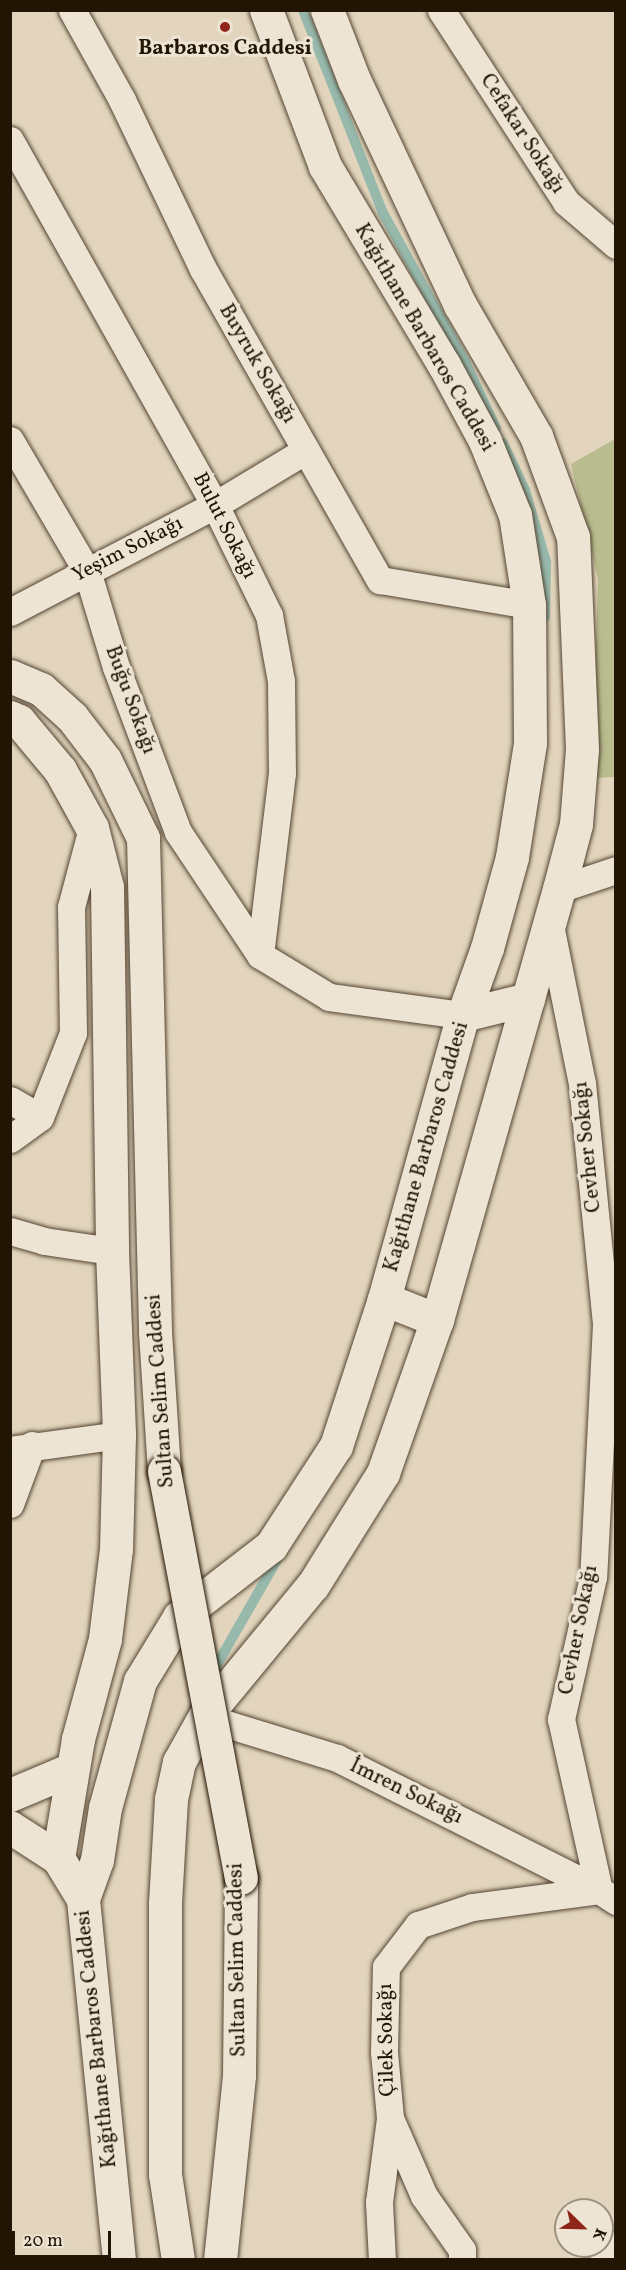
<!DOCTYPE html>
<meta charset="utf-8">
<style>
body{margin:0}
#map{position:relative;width:626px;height:2270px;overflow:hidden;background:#e3d5bd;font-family:Vollkorn,serif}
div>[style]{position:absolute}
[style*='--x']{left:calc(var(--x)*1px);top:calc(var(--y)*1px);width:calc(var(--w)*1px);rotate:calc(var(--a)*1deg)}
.green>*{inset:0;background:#b9bc8e}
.stream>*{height:10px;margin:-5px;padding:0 5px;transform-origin:5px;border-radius:5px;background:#96b9ac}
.roads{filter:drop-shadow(0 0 2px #534532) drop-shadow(0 0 2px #534532)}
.minor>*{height:27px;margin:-13.5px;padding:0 13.5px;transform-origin:13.5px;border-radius:13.5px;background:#ede4d4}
.tertiary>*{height:33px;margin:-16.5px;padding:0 16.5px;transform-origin:16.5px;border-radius:16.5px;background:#ede4d4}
.secondary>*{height:33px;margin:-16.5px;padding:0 16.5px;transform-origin:16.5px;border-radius:16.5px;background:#ede4d4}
.bridges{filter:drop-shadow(0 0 2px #231503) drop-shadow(0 0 2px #231503)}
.secondary-bridge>*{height:33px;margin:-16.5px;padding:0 16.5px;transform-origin:16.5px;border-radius:16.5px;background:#ede4d4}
.dots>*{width:16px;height:16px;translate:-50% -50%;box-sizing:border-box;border:3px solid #ede4d4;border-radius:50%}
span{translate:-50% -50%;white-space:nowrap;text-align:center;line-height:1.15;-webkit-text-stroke:6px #ede4d4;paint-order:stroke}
.poi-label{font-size:21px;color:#231503;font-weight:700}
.street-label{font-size:21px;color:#231503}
.frame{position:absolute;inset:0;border:12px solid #231503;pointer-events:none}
.north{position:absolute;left:554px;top:2198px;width:60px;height:60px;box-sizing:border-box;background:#ede4d4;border:2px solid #9c9180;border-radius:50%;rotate:113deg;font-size:16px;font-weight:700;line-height:24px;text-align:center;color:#231503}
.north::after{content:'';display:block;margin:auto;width:21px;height:27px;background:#8f2418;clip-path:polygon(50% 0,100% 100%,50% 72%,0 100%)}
.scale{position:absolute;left:12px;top:2231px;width:99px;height:27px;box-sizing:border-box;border:3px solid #231503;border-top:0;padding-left:8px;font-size:18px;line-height:21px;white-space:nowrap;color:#231503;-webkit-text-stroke:4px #ede4d4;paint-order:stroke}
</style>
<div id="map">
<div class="green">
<div style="clip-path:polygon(615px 439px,615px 777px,592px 778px,598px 579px,571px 464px)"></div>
</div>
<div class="stream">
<div style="--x:303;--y:10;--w:216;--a:68.5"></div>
<div style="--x:382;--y:211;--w:170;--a:61.2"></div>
<div style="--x:464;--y:360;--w:75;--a:64.8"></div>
<div style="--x:503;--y:443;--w:52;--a:64.9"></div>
<div style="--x:525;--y:490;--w:75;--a:73.7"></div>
<div style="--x:546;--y:562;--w:55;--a:91"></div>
<div style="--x:211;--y:1675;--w:143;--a:-60.2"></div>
</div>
<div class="roads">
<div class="minor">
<div style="--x:72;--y:10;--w:103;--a:60.9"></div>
<div style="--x:122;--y:100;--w:187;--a:64.4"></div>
<div style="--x:203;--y:269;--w:358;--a:60.4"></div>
<div style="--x:380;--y:580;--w:151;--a:9.5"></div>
<div style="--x:441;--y:10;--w:229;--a:56.9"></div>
<div style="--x:566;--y:202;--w:66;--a:40.7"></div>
<div style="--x:10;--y:140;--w:419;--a:60.7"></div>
<div style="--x:215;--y:505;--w:123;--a:63.9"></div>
<div style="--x:269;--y:615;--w:67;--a:79.7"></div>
<div style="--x:281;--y:681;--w:92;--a:89.4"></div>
<div style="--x:282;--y:773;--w:183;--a:96.9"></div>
<div style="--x:10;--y:440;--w:152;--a:59.6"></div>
<div style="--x:87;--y:571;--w:100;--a:73.2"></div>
<div style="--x:116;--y:667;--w:176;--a:69.4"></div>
<div style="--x:178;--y:832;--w:148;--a:56.3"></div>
<div style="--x:260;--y:955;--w:81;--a:31.3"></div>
<div style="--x:329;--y:997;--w:135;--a:7.7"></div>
<div style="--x:10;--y:612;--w:231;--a:-27.6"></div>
<div style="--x:215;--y:505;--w:106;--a:-31.1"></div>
<div style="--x:559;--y:889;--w:60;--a:-18.4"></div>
<div style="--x:549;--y:920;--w:166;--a:78.6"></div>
<div style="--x:582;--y:1083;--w:242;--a:84.3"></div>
<div style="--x:606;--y:1324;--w:253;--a:92.9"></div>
<div style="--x:593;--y:1577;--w:146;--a:102.7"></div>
<div style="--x:561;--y:1719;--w:175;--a:77.5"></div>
<div style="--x:599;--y:1890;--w:20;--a:33"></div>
<div style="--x:10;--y:1100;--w:34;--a:30"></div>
<div style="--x:10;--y:1139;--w:37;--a:-36"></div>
<div style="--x:40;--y:1117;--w:90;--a:-68.6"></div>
<div style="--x:73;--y:1033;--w:126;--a:-90.9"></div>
<div style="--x:71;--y:907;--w:82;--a:-75.1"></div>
<div style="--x:10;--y:1231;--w:35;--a:16"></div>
<div style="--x:44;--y:1241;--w:69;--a:8.4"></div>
<div style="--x:10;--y:1450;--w:110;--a:-7.8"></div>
<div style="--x:10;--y:1504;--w:63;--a:-69.6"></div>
<div style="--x:204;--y:1717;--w:139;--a:17.1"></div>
<div style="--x:337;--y:1758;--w:293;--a:26.7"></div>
<div style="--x:382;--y:2260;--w:58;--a:-93"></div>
<div style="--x:379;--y:2202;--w:84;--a:-82.5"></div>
<div style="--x:462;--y:2260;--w:10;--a:-90"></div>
<div style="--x:462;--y:2250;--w:66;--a:-125.1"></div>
<div style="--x:424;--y:2196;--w:85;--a:-113.6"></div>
<div style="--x:390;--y:2118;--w:66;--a:-95.2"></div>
<div style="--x:384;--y:2052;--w:85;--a:-88.7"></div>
<div style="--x:386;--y:1967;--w:53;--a:-52.7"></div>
<div style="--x:418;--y:1925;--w:57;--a:-18.4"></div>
<div style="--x:472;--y:1907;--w:128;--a:-7.6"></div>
<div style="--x:603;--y:2260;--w:20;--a:-49"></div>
</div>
<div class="tertiary">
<div style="--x:10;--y:1795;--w:67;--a:-22.8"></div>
<div style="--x:10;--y:1827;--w:57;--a:32.9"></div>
</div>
<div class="secondary">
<div style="--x:10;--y:676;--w:34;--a:23"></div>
<div style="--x:41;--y:689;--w:42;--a:42.1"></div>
<div style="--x:72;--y:717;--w:54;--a:52.5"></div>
<div style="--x:105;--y:760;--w:87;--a:64"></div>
<div style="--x:143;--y:838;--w:494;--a:88.6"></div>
<div style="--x:155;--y:1332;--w:139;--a:86.3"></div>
<div style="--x:10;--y:717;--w:10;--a:24"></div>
<div style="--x:19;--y:721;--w:64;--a:50.1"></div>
<div style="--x:60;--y:770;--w:66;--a:61.1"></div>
<div style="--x:92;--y:828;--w:61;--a:75.7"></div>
<div style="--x:107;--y:887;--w:364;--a:89.2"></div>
<div style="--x:112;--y:1251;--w:184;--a:87.8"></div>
<div style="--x:119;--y:1435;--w:114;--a:91.5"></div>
<div style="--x:116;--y:1549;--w:91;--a:97"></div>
<div style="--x:105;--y:1639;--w:104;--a:105.1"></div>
<div style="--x:78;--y:1739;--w:121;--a:99.5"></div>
<div style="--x:58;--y:1858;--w:48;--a:58.6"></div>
<div style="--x:463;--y:1015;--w:67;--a:-13.8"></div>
<div style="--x:384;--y:1299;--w:57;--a:21.6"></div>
<div style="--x:119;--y:2260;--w:363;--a:-95.7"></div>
<div style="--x:83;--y:1899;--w:41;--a:-70.3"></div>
<div style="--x:97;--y:1860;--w:53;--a:-81.3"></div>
<div style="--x:105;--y:1808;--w:132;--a:-74.6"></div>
<div style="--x:140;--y:1681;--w:75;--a:-58.6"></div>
<div style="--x:179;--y:1617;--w:116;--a:-37.7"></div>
<div style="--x:271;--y:1546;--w:119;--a:-57"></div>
<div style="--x:336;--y:1446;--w:155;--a:-71.9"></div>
<div style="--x:384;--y:1299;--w:295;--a:-74.5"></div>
<div style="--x:463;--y:1015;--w:71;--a:-70.3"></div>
<div style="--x:487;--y:948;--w:94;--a:-74.6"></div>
<div style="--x:512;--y:857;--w:115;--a:-81"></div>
<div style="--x:530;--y:743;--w:138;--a:-90.4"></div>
<div style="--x:529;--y:605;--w:91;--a:-98.8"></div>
<div style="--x:515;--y:515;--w:80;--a:-112.1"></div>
<div style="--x:485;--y:441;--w:86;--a:-118.3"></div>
<div style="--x:444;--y:365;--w:232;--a:-120.9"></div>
<div style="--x:325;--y:166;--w:167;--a:-110.7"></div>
<div style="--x:178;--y:2260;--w:87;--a:-98.6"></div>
<div style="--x:165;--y:2174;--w:271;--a:-90"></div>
<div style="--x:165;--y:1903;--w:104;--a:-86.7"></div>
<div style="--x:171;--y:1799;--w:38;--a:-78"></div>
<div style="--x:179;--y:1762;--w:51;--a:-60.9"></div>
<div style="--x:204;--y:1717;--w:171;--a:-50.5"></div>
<div style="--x:313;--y:1585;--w:132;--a:-58"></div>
<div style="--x:383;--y:1473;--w:162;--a:-70.6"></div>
<div style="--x:437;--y:1320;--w:448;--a:-74.2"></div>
<div style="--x:559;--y:889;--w:67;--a:-75.3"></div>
<div style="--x:576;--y:824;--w:75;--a:-85.4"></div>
<div style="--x:582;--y:749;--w:212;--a:-92.4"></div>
<div style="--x:573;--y:537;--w:108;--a:-110.1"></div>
<div style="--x:536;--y:436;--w:151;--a:-120.1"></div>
<div style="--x:460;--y:305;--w:249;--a:-115.2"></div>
<div style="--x:354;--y:80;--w:75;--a:-111.1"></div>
<div style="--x:220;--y:2260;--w:186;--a:-84.1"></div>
<div style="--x:239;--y:2075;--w:197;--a:-89.4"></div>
</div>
</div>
<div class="bridges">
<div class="secondary-bridge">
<div style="--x:164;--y:1471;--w:414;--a:79.3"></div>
</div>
</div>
<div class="dots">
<div style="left:225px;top:27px;background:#8f2418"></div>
</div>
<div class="poi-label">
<span style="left:225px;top:49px">Barbaros Caddesi</span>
</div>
<div class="street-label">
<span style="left:522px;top:134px;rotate:57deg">Cefakar Sokağı</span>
<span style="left:424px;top:338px;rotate:60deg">Kağıthane Barbaros Caddesi</span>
<span style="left:257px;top:364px;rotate:60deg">Buyruk Sokağı</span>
<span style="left:224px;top:526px;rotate:63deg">Bulut Sokağı</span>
<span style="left:128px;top:550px;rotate:-27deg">Yeşim Sokağı</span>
<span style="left:130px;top:700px;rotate:70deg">Buğu Sokağı</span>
<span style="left:427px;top:1147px;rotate:-74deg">Kağıthane Barbaros Caddesi</span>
<span style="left:588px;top:1147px;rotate:-96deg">Cevher Sokağı</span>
<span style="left:161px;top:1391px;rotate:-94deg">Sultan Selim Caddesi</span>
<span style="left:579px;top:1630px;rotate:-79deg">Cevher Sokağı</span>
<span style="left:406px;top:1792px;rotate:26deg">İmren Sokağı</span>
<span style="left:238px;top:1960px;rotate:-91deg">Sultan Selim Caddesi</span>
<span style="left:97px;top:2039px;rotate:-96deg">Kağıthane Barbaros Caddesi</span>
<span style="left:387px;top:2040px;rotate:-91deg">Çilek Sokağı</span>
</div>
<div class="frame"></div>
<div class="north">K</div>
<div class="scale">20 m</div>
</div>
